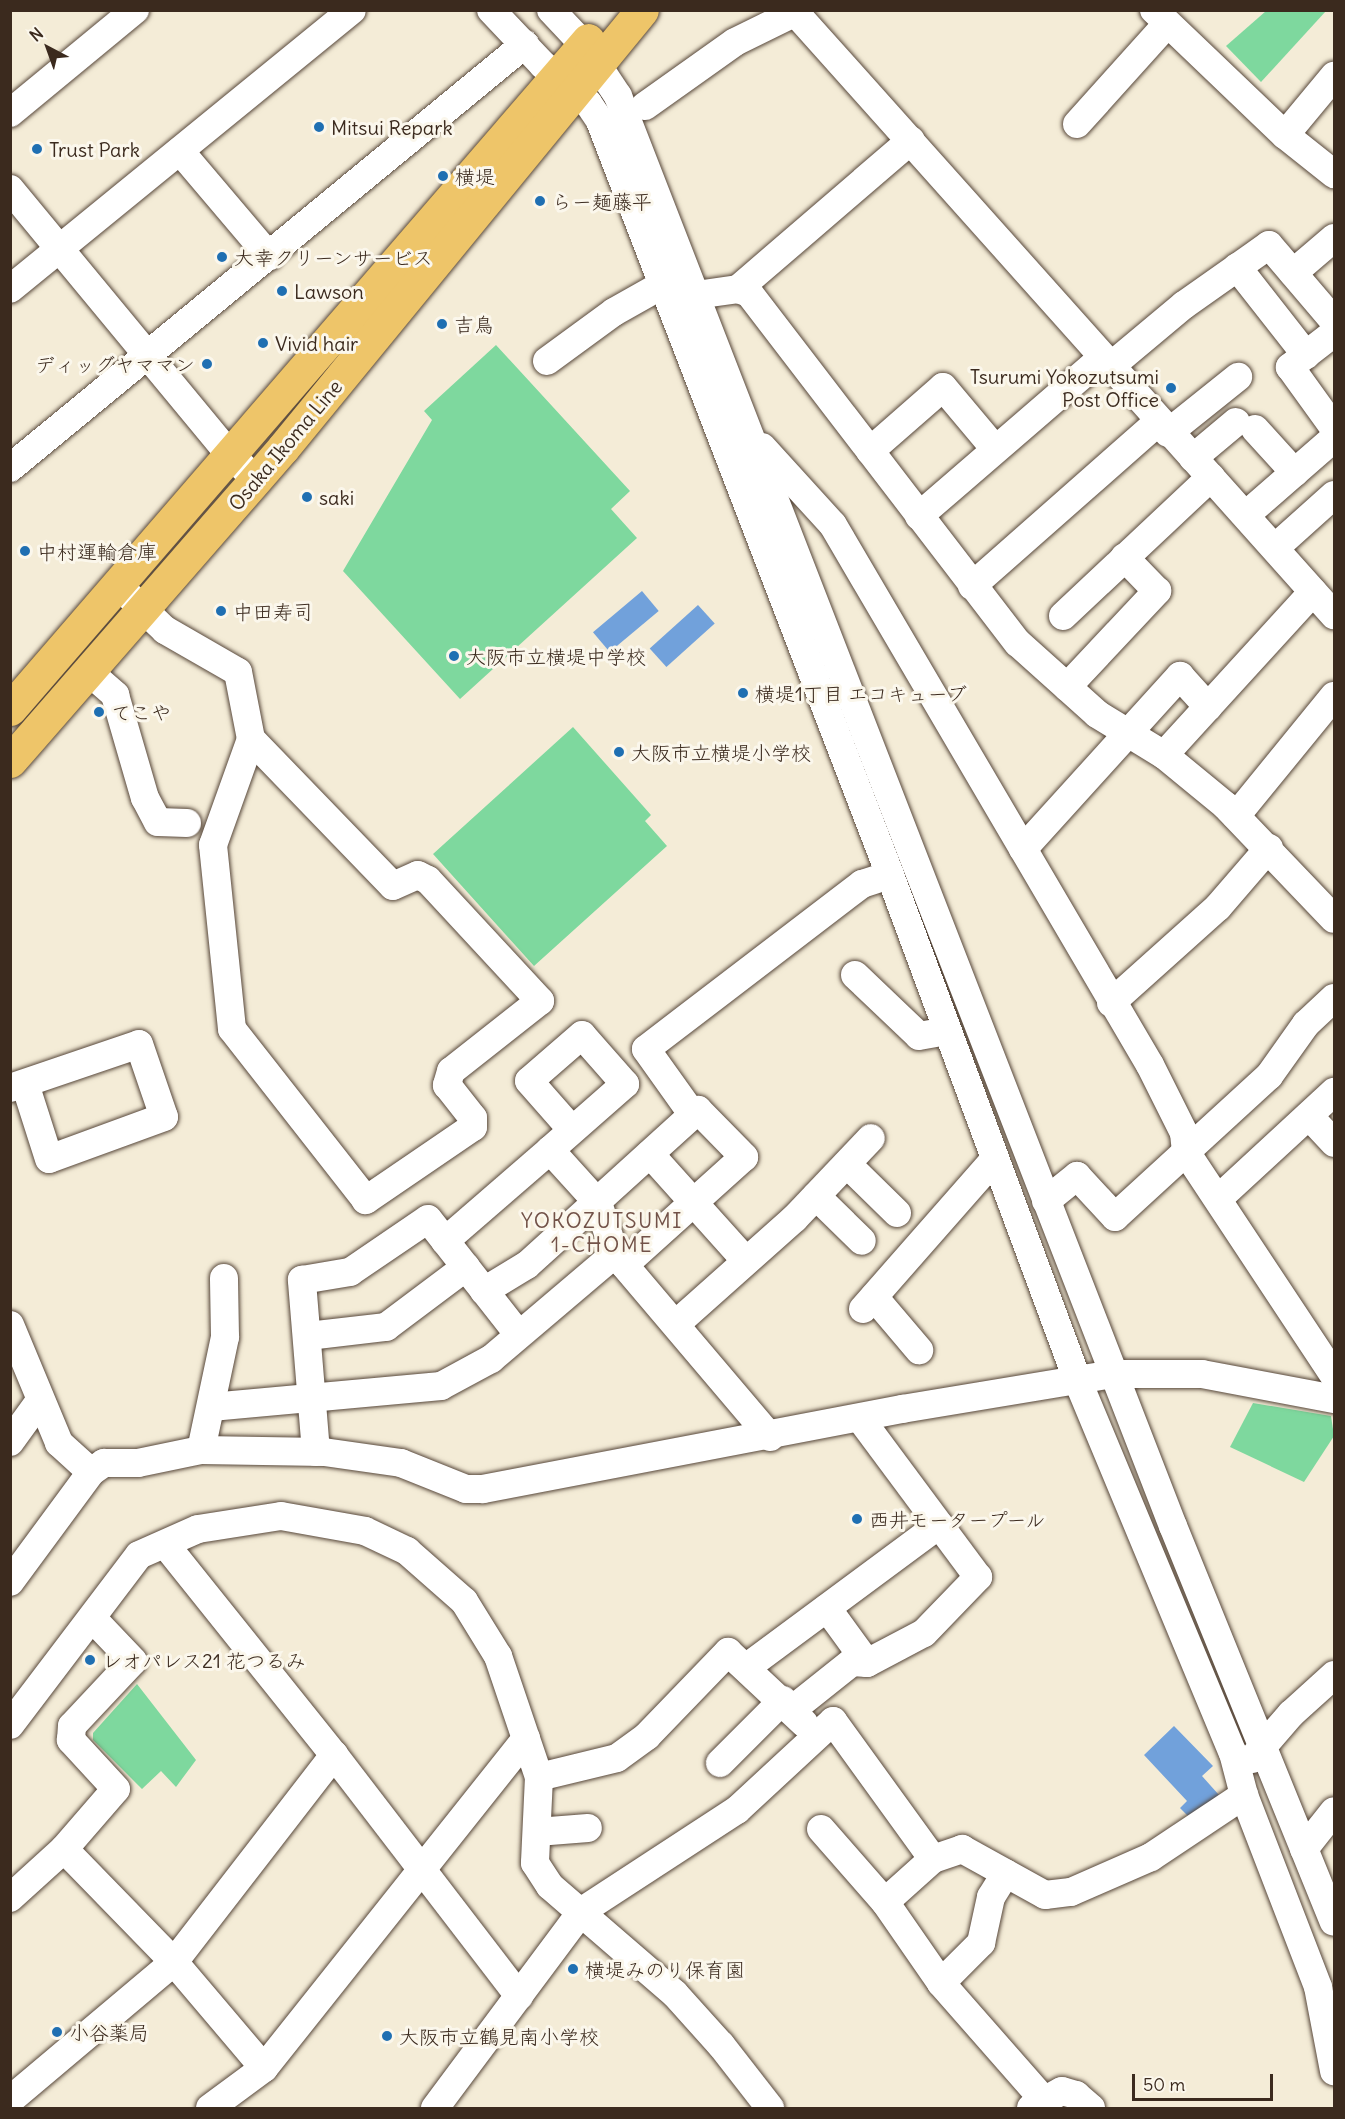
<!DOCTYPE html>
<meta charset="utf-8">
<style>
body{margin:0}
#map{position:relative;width:1345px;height:2119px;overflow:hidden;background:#f4ecd7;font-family:Delius,"Klee One",sans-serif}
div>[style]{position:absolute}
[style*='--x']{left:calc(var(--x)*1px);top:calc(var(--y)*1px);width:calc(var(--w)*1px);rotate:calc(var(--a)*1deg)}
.green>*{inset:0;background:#7ed89e}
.water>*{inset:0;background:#71a1db;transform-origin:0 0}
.roads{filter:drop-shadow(0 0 2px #57473a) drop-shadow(0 0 2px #57473a)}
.minor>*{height:28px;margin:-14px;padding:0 14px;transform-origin:14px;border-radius:14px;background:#fff}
.major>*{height:33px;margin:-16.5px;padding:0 16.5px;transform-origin:16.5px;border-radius:16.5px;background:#eec569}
.dots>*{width:16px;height:16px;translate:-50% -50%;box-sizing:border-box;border:3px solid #fbf7ec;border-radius:50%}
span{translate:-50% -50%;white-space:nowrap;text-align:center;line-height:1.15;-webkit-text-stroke:6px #fbf7ec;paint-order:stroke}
.poi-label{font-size:20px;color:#3b2a1e}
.left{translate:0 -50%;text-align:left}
.right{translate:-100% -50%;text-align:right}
.street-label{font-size:20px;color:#3b2a1e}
.neighbourhood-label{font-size:21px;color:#725248;letter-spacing:1.5px}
.frame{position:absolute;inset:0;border:12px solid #3b2a1e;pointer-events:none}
.north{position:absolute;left:18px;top:18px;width:60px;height:60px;-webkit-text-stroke:4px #fbf7ec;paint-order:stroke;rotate:319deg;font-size:16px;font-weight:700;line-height:24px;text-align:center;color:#3b2a1e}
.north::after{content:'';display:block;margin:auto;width:21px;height:27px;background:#3b2a1e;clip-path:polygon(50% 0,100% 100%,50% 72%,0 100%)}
.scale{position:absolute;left:1132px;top:2074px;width:141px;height:27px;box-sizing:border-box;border:3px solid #3b2a1e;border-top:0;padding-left:8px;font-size:18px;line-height:21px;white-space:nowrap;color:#3b2a1e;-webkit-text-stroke:4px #fbf7ec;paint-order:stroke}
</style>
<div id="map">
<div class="green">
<div style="clip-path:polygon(1266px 11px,1326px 11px,1261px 82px,1226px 46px)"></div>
<div style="clip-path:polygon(496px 345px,630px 491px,611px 509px,637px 538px,460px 699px,343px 571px,432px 420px,424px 411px)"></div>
<div style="clip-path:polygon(573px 727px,651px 815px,645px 821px,667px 846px,534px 966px,433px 854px)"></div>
<div style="clip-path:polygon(1253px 1403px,1331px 1416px,1334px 1436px,1304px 1482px,1230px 1447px)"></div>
<div style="clip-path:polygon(137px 1684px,196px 1760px,176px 1787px,161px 1771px,142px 1789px,93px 1740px,93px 1733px)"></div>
</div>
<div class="water">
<div style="left:642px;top:591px;width:26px;height:64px;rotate:50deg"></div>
<div style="left:698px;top:605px;width:25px;height:65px;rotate:48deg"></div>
<div style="clip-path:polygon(1174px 1726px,1213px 1766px,1202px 1776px,1219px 1795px,1192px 1820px,1180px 1808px,1187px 1801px,1144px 1755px)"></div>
</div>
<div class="roads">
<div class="minor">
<div style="--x:491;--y:10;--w:76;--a:46.6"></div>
<div style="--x:543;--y:65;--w:59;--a:40.2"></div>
<div style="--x:588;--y:103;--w:22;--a:56"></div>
<div style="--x:600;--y:121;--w:808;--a:68.96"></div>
<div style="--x:890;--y:875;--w:538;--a:69.64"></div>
<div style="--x:1077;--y:1379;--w:405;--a:67.4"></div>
<div style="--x:1233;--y:1753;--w:43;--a:75.3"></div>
<div style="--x:1244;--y:1795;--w:206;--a:68.9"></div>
<div style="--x:1318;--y:1987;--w:86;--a:79.2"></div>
<div style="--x:551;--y:10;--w:48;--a:46.7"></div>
<div style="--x:584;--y:45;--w:61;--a:56.3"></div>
<div style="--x:618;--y:96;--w:1534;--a:68.79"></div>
<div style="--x:1173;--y:1526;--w:427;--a:67.9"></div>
<div style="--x:793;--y:10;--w:812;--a:48.2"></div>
<div style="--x:1154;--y:10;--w:181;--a:43.7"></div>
<div style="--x:1285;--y:135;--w:63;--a:38.5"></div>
<div style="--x:645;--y:106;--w:110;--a:-35.4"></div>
<div style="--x:735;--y:42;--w:72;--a:-26.2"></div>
<div style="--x:10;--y:113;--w:162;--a:-39.5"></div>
<div style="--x:1077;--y:124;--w:135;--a:-48"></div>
<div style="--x:1285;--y:135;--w:77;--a:-50.3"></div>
<div style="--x:180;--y:151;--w:138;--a:49.7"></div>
<div style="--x:10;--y:189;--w:345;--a:50.4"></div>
<div style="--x:230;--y:455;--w:35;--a:43"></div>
<div style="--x:1237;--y:267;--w:112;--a:51.9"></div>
<div style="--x:1293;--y:273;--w:54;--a:-40.5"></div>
<div style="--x:10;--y:289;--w:441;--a:-39.2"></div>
<div style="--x:738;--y:289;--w:228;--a:-40.7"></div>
<div style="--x:696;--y:295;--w:42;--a:-8.1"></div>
<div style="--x:738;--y:289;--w:12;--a:20"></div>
<div style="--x:749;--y:293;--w:441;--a:52.5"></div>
<div style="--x:1018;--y:643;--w:106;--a:41.9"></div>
<div style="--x:1097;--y:714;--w:79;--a:31.5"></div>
<div style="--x:1164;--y:755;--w:80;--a:39.4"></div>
<div style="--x:1226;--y:806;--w:156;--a:46.3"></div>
<div style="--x:1334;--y:333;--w:56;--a:142.3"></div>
<div style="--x:1290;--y:367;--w:75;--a:54.2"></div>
<div style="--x:547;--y:361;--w:83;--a:-36.2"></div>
<div style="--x:614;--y:312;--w:55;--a:-29.4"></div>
<div style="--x:1111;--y:366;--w:95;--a:-39.9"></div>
<div style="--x:1184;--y:305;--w:104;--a:-35.2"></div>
<div style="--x:1269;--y:245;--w:100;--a:49.5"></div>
<div style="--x:1255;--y:429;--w:59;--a:47.7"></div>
<div style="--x:1168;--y:433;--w:90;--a:-38.7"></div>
<div style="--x:762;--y:447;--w:105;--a:47.7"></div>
<div style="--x:833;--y:525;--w:626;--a:59.59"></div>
<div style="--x:1150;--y:1065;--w:76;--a:63.4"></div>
<div style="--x:1184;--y:1133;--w:19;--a:84"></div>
<div style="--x:1186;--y:1152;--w:268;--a:56.5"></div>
<div style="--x:870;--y:451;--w:97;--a:-41.2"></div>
<div style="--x:943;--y:387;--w:81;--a:50"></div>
<div style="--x:1193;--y:458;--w:56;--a:-39.9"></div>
<div style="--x:10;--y:468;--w:667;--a:-39.46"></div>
<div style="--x:1247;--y:514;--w:116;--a:-41.1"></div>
<div style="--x:919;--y:516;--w:243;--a:-40.8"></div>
<div style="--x:1276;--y:547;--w:78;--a:-41.9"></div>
<div style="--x:118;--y:585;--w:65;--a:43.8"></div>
<div style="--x:165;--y:630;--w:84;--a:29.9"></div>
<div style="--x:238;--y:672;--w:68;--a:79"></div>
<div style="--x:251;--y:739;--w:204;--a:46"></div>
<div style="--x:393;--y:886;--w:27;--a:-24"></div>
<div style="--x:418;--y:875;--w:11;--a:27"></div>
<div style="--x:428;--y:880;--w:165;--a:47.2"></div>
<div style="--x:540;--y:1001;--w:113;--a:141.8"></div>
<div style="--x:451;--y:1071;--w:15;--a:106"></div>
<div style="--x:447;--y:1085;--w:42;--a:51.8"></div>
<div style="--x:473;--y:1118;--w:9;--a:90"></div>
<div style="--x:473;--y:1127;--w:130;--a:145.7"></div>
<div style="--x:366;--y:1200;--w:217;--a:-128.1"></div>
<div style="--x:232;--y:1029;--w:185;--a:-95.9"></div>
<div style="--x:213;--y:845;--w:113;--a:-70.3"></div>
<div style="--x:972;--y:586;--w:248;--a:-41.4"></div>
<div style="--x:1063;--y:616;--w:203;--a:-43.2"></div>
<div style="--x:89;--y:672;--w:35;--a:41"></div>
<div style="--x:115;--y:695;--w:107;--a:73.8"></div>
<div style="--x:145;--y:798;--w:27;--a:62"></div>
<div style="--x:158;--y:822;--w:29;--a:2"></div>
<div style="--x:1067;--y:687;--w:132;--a:-46.8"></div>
<div style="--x:1157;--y:591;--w:47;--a:-134.1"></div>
<div style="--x:1164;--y:755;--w:221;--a:-47.6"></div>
<div style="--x:1236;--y:816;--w:155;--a:-50.8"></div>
<div style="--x:1023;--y:849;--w:234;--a:-47.8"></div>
<div style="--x:1180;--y:676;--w:42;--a:47.9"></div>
<div style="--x:855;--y:975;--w:88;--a:43.6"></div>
<div style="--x:919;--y:1036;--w:27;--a:-10"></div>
<div style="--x:1111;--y:1003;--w:144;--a:-41.9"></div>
<div style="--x:1218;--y:907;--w:78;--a:-49.2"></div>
<div style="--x:10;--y:1088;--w:136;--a:-18.8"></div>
<div style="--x:139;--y:1044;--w:77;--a:71.1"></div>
<div style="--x:164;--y:1117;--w:122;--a:159.9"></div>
<div style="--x:49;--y:1159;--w:79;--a:-107.7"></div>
<div style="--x:693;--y:1115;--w:81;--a:-125.5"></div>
<div style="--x:646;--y:1049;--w:272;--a:-37.4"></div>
<div style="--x:862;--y:884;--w:29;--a:-18"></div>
<div style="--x:1309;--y:1116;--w:37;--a:47"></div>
<div style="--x:550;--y:1150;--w:72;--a:47.8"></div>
<div style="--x:598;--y:1203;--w:54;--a:71.6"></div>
<div style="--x:615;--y:1254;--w:240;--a:49.7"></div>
<div style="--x:650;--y:1154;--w:142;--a:48.1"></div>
<div style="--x:847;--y:1164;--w:70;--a:44.4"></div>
<div style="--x:816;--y:1196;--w:64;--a:44.4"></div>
<div style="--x:1218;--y:1199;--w:158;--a:-42.7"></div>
<div style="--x:1046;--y:1201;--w:40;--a:-39"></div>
<div style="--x:1077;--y:1176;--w:56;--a:47.2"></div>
<div style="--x:1115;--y:1217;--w:209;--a:-42.5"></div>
<div style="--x:1269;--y:1076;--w:64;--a:-54.6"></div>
<div style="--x:1306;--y:1024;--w:38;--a:-43"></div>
<div style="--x:445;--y:1241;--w:139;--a:-40.9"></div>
<div style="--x:550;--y:1150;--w:100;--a:-41.3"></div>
<div style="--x:625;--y:1084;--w:65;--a:-131.3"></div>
<div style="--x:582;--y:1035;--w:70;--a:139"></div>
<div style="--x:529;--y:1081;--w:65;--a:48.7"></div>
<div style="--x:484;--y:1291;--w:50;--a:-31.2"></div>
<div style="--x:527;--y:1265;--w:231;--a:-42.2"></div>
<div style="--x:698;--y:1110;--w:66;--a:45.6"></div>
<div style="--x:744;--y:1157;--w:161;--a:138"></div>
<div style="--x:874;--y:1297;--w:70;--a:49.7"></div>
<div style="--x:863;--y:1309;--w:198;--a:-48.7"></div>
<div style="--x:676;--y:1324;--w:159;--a:-41.7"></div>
<div style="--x:795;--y:1218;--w:110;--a:-46.5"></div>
<div style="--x:10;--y:1325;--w:128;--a:67.4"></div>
<div style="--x:59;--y:1443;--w:43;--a:42.2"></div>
<div style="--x:308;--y:1336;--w:79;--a:-6.6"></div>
<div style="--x:386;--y:1327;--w:100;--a:-36.9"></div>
<div style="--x:211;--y:1407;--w:231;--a:-5.2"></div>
<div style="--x:441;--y:1386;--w:57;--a:-28.4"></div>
<div style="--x:491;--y:1359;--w:162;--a:-40.3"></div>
<div style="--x:10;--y:1442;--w:49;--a:-54.1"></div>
<div style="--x:201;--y:1450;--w:116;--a:-78"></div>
<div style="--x:225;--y:1337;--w:59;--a:-91"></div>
<div style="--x:316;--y:1452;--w:173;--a:-94.7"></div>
<div style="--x:302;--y:1280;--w:49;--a:-9.5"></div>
<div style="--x:350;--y:1272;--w:94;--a:-34.2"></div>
<div style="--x:428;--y:1219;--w:147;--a:51.9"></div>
<div style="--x:10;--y:1582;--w:137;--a:-53.6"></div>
<div style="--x:91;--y:1472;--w:16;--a:-35"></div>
<div style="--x:104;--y:1463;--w:34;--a:0"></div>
<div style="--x:138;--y:1463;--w:64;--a:-11.7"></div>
<div style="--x:201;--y:1450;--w:123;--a:0.9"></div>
<div style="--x:324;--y:1452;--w:78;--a:8.1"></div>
<div style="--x:401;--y:1463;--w:70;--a:21.8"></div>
<div style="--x:466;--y:1489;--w:17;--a:0"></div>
<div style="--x:483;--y:1489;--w:427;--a:-10.8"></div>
<div style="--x:902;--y:1409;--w:214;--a:-9.4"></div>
<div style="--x:1113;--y:1374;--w:89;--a:0"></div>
<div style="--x:1202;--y:1374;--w:134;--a:10.7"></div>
<div style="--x:827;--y:1608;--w:68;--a:54"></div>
<div style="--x:747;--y:1667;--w:239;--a:-36.5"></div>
<div style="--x:793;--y:1709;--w:75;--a:-38.5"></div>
<div style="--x:852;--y:1662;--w:15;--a:4"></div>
<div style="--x:867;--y:1663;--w:64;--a:-27.8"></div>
<div style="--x:924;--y:1633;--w:78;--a:-46"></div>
<div style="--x:978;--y:1577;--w:198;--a:-126.6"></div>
<div style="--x:10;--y:1725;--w:213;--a:-52.8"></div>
<div style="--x:139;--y:1555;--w:64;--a:-23.8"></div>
<div style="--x:198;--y:1529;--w:84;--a:-8.9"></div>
<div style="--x:281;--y:1516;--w:85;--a:10.1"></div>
<div style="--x:365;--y:1531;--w:47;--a:25.5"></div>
<div style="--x:407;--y:1551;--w:76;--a:41.3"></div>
<div style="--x:464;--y:1601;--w:65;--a:58.3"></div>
<div style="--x:498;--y:1656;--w:128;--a:71.3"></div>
<div style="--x:539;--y:1777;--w:86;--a:92.7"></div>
<div style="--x:535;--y:1863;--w:27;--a:57"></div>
<div style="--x:550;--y:1886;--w:165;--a:40.8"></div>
<div style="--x:675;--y:1994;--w:69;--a:48"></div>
<div style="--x:721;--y:2045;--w:80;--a:52.1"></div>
<div style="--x:334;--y:1755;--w:304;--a:52.5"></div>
<div style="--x:1252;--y:1759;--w:60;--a:-49.1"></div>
<div style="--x:1291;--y:1714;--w:58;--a:-42.2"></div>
<div style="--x:720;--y:1763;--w:89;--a:-45"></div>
<div style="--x:539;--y:1777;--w:80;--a:-13.7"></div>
<div style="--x:617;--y:1758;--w:37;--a:-36"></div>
<div style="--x:647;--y:1736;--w:117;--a:-46"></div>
<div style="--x:728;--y:1652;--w:104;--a:43.1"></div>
<div style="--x:821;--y:1829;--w:97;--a:48.8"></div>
<div style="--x:885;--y:1902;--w:98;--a:55.3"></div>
<div style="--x:941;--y:1983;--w:154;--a:48.7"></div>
<div style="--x:537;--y:1832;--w:51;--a:-4.5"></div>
<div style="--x:64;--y:1849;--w:158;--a:45.8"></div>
<div style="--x:174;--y:1962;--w:139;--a:49.7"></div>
<div style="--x:1304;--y:1849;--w:48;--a:-51.7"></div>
<div style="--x:10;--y:1898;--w:73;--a:-42.2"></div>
<div style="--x:64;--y:1849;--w:79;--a:-49.1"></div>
<div style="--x:116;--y:1789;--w:67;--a:-132.6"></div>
<div style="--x:71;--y:1740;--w:14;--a:-86"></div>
<div style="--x:72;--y:1726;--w:89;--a:-46.8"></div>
<div style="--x:133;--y:1661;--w:59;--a:-133.6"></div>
<div style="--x:885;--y:1902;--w:64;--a:-41.9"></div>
<div style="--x:941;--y:1983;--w:57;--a:-45"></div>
<div style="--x:981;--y:1943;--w:47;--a:-77.7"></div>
<div style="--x:991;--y:1897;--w:28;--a:-58"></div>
<div style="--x:10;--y:2100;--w:214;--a:-40.1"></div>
<div style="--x:174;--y:1962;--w:262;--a:-52.3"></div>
<div style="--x:334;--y:1755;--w:269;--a:-128.7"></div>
<div style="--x:210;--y:2108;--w:67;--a:-36.5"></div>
<div style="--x:264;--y:2068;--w:421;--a:-51.5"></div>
<div style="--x:435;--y:2108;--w:246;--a:-53.3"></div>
<div style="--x:582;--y:1911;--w:185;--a:-33.1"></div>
<div style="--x:737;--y:1810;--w:131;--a:-42.8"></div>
<div style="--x:833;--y:1721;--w:170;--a:54.1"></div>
<div style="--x:933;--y:1859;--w:31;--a:-19"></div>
<div style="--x:962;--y:1849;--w:95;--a:29"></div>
<div style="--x:1045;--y:1895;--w:26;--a:-7"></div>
<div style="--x:1071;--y:1892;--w:87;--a:-23.6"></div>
<div style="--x:1151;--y:1857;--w:112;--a:-33.7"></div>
<div style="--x:1031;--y:2108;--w:35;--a:-29"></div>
<div style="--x:1062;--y:2091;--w:15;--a:16"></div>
<div style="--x:1076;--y:2095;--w:20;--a:41"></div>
</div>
<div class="major">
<div style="--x:10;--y:709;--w:884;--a:-49.17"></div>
<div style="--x:10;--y:761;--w:415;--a:-48.9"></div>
<div style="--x:283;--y:448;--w:566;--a:-50.66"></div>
</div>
</div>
<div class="dots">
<div style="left:319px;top:127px;background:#1f6fb2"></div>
<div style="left:37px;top:149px;background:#1f6fb2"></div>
<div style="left:443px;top:176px;background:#1f6fb2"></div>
<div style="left:540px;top:201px;background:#1f6fb2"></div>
<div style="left:222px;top:257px;background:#1f6fb2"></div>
<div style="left:282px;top:291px;background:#1f6fb2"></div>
<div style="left:442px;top:324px;background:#1f6fb2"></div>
<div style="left:263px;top:343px;background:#1f6fb2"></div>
<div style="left:207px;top:364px;background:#1f6fb2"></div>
<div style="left:1171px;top:388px;background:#1f6fb2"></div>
<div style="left:307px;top:497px;background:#1f6fb2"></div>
<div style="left:25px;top:551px;background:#1f6fb2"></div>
<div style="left:221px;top:611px;background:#1f6fb2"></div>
<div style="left:454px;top:656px;background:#1f6fb2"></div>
<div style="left:743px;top:693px;background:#1f6fb2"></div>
<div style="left:99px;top:712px;background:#1f6fb2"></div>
<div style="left:619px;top:752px;background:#1f6fb2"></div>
<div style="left:857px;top:1519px;background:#1f6fb2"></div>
<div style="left:90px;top:1660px;background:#1f6fb2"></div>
<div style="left:573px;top:1969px;background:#1f6fb2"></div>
<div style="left:57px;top:2032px;background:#1f6fb2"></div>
<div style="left:387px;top:2036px;background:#1f6fb2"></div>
</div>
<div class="poi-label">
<span class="left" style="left:331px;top:127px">Mitsui Repark</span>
<span class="left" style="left:49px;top:149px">Trust Park</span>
<span class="left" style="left:455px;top:176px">横堤</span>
<span class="left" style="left:552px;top:201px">らー麺藤平</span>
<span class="left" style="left:234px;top:257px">大幸クリーンサービス</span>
<span class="left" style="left:294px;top:291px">Lawson</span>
<span class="left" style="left:454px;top:324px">吉鳥</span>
<span class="left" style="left:275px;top:343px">Vivid hair</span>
<span class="right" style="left:195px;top:364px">ディッグヤママン</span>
<span class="right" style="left:1159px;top:388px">Tsurumi Yokozutsumi<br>Post Office</span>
<span class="left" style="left:319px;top:497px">saki</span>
<span class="left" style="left:37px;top:551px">中村運輸倉庫</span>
<span class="left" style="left:233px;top:611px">中田寿司</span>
<span class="left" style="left:466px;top:656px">大阪市立横堤中学校</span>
<span class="left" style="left:755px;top:693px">横堤1丁目 エコキューブ</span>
<span class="left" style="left:111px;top:712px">てこや</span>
<span class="left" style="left:631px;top:752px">大阪市立横堤小学校</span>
<span class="left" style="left:869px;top:1519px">西井モータープール</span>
<span class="left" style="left:102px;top:1660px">レオパレス21 花つるみ</span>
<span class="left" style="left:585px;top:1969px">横堤みのり保育園</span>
<span class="left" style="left:69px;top:2032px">小谷薬局</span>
<span class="left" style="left:399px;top:2036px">大阪市立鶴見南小学校</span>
</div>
<div class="street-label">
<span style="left:285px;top:445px;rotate:-50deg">Osaka Ikoma Line</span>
</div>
<div class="neighbourhood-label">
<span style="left:602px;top:1233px">YOKOZUTSUMI<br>1-CHOME</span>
</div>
<div class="frame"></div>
<div class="north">N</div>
<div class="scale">50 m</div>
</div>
